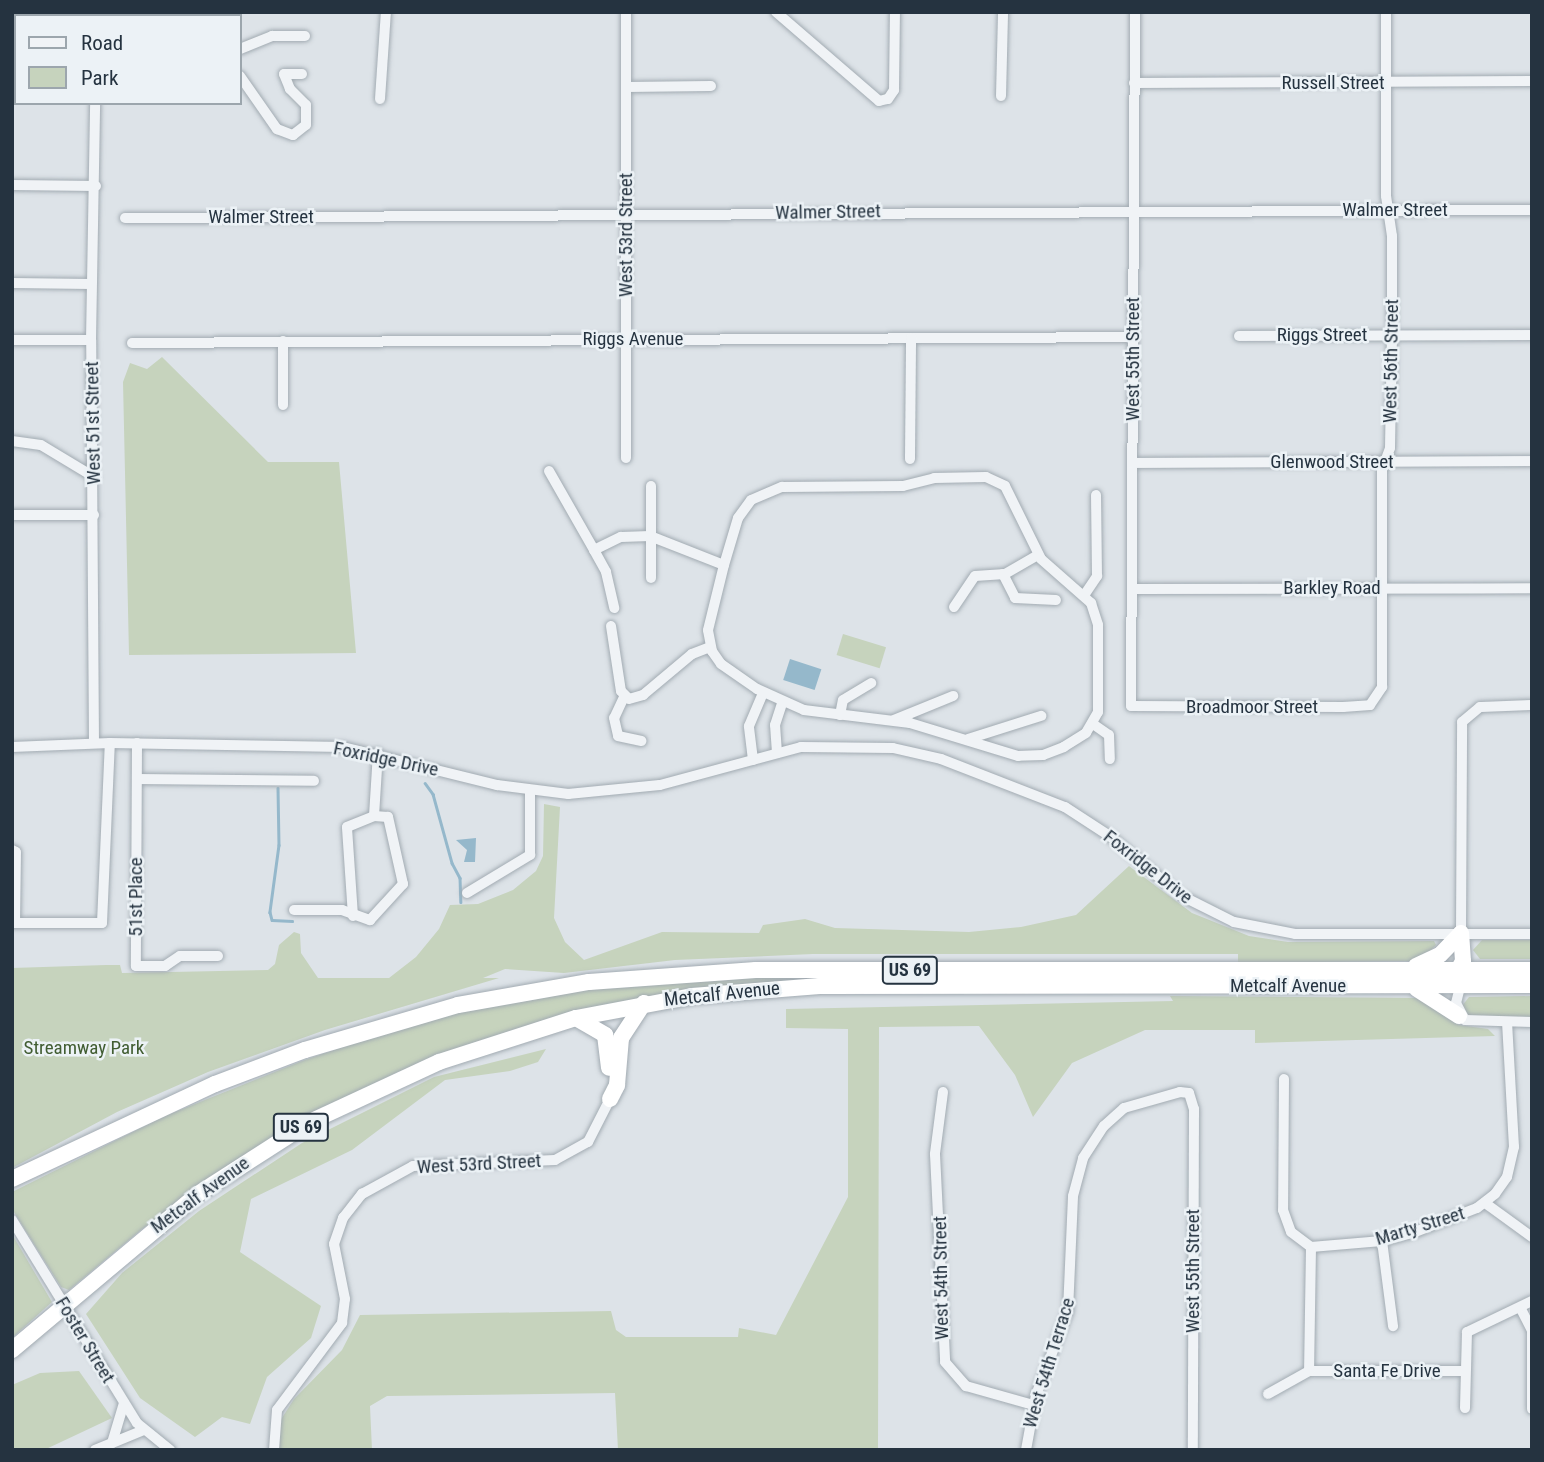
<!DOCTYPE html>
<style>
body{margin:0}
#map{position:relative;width:1544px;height:1462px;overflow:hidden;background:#dde3e8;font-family:"Roboto Condensed",sans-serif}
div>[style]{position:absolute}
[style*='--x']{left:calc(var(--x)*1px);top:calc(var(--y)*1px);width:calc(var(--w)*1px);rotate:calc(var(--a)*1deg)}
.green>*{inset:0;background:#c6d3bd;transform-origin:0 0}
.water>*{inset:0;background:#95b8cb;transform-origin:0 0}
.stream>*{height:2.5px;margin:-1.25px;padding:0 1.25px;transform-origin:1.25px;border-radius:1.25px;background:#95b8cb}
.roads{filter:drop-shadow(0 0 2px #a2abb2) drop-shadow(0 0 2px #a2abb2)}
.minor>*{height:10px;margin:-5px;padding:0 5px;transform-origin:5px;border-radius:5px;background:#f0f3f6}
.highway>*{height:16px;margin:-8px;padding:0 8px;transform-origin:8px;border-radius:8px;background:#fff}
span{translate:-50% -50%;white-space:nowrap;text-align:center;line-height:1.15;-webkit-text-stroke:5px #ecf2f6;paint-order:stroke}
.shield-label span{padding:2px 5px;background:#ecf2f6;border:2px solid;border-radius:5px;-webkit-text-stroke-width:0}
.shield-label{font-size:18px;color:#253340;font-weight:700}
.street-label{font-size:19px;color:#253340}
.park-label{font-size:19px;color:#415d32}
.frame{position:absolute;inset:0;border:14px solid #253340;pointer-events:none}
.legend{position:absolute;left:14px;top:14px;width:228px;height:91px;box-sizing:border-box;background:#ecf2f6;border:2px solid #9ca6ad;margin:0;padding:9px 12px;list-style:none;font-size:21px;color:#253340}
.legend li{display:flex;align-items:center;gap:14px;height:35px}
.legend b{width:35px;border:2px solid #9ca6ad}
</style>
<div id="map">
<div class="green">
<div style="clip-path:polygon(162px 357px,268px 462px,339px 462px,356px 653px,129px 655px,123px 382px,130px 363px,147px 369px)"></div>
<div style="left:843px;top:634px;width:45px;height:22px;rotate:17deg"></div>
<div style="clip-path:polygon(544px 804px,560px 807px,554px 918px,565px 942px,584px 960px,662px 932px,759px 933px,763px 925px,805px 919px,835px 928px,969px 932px,1021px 927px,1076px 915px,1129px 866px,1192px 913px,1249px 936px,1288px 942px,1434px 941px,1436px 945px,1422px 959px,1408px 961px,1238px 963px,1238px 954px,813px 954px,675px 960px,564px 973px,505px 969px,483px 978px,499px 978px,325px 1030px,208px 1072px,117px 1112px,12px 1168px,12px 968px,106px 965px,120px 965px,122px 973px,268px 970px,275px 964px,279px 945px,294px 932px,300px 934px,301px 953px,318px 978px,389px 978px,416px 957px,439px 929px,450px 905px,478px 904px,513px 890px,536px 871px,543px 856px)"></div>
<div style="clip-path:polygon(1482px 940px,1532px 940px,1532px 959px,1480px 959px,1473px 950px)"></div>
<div style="clip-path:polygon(1280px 975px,861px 981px,539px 1022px,398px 1072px,272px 1137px,142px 1229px,69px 1290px,61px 1287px,12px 1209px,12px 1192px,165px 1116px,302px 1061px,409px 1024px,479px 1007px,602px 987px,712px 978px)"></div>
<div style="clip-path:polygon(1170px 996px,1419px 998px,1459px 1025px,1488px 1029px,1495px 1036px,1255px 1043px,1255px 1030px,1145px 1030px,1072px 1063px,1033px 1117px,1015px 1075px,979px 1026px,879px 1027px,878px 1450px,618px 1450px,615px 1393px,387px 1396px,370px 1406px,372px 1450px,279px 1450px,280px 1421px,294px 1399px,342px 1350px,360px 1315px,611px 1311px,616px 1330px,626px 1337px,738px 1337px,739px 1328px,776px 1335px,848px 1197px,848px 1029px,786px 1028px,786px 1009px,1173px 1001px)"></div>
<div style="clip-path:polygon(1532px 996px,1532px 1018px,1468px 1016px,1462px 1006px,1469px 997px)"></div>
<div style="clip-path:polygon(546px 1049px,538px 1062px,510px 1071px,445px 1080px,352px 1150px,251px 1199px,240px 1252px,321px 1306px,311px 1338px,267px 1377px,250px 1424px,222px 1417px,195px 1437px,140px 1398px,86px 1314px,122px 1273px,199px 1211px,302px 1143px,434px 1077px)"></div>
<div style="clip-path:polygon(12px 1234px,52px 1302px,12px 1338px)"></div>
<div style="clip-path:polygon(79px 1371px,112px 1418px,44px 1450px,12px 1450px,12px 1385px,40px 1373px)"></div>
</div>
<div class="water">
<div style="left:790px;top:659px;width:33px;height:22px;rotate:18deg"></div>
<div style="clip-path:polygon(476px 838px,475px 862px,464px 862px,467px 850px,456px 840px)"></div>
</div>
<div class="stream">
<div style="--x:425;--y:783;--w:14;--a:54"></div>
<div style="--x:433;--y:794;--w:72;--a:74.6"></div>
<div style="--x:452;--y:863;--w:17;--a:62"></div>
<div style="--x:460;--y:878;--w:24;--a:88"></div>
<div style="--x:278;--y:788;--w:57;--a:89"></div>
<div style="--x:279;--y:845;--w:68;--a:97.7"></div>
<div style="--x:270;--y:912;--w:8;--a:76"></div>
<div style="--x:272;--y:920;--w:20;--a:3"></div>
</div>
<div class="roads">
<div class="minor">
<div style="--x:776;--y:12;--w:136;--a:40.8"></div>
<div style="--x:879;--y:101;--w:9;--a:-13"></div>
<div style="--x:888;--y:99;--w:11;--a:-56"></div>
<div style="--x:894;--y:90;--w:78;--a:-89.3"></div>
<div style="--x:1135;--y:12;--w:694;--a:90.33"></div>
<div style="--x:1131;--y:706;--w:212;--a:0.3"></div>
<div style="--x:1343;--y:707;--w:27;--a:-4"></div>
<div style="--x:1370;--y:705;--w:22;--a:-56"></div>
<div style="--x:1382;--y:687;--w:217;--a:-90"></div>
<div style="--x:1382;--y:470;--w:23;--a:-70"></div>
<div style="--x:1390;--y:448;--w:114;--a:-89"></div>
<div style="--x:1392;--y:334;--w:98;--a:-90"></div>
<div style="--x:1392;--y:236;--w:40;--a:-98.5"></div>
<div style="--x:1386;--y:196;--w:184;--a:-90"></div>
<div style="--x:111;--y:16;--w:4;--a:-90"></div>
<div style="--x:170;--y:16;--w:4;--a:-76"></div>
<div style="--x:240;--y:49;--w:35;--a:-22"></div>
<div style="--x:272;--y:36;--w:33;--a:0"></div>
<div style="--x:240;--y:76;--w:65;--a:55.1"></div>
<div style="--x:277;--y:129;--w:17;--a:21"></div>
<div style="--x:293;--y:135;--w:16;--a:-38"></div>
<div style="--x:306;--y:125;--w:20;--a:-90"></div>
<div style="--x:306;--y:105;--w:23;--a:-135"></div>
<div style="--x:290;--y:89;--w:16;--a:-112"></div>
<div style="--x:284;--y:74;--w:18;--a:0"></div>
<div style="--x:1134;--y:83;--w:398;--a:-0.3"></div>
<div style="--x:626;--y:87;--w:85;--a:-0.7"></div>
<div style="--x:1001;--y:96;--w:84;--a:-88.6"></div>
<div style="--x:380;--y:99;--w:87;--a:-86.1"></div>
<div style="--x:12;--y:185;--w:84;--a:0.7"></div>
<div style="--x:125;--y:218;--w:1407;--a:-0.33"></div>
<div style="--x:12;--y:283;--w:79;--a:0.7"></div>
<div style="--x:1239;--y:336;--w:293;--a:-0.2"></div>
<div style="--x:12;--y:340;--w:79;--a:0"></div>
<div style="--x:283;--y:341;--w:64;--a:90"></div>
<div style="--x:132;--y:343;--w:1001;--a:-0.34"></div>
<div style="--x:12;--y:441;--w:29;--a:8"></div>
<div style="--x:41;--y:445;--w:62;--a:31.1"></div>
<div style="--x:626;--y:458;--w:446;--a:-90"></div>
<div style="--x:910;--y:459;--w:121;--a:-89.5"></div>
<div style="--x:1132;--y:463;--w:400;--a:-0.3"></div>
<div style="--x:549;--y:471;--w:91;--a:60.3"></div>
<div style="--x:594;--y:550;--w:30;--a:-26"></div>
<div style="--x:621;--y:537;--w:29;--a:-2"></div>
<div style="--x:650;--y:536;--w:79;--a:21.4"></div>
<div style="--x:934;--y:478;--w:52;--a:-1.1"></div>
<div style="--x:986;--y:477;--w:21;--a:25"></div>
<div style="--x:1005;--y:486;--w:81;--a:63.7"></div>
<div style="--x:1041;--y:559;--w:67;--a:41.3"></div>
<div style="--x:1091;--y:603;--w:23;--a:72"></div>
<div style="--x:1098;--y:625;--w:87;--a:90"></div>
<div style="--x:1098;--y:712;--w:24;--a:120"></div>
<div style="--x:1086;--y:733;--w:26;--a:148"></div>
<div style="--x:1064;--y:747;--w:22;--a:159"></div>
<div style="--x:1043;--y:755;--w:25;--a:178"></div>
<div style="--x:1018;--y:756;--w:113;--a:-163"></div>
<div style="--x:910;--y:723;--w:107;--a:-173"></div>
<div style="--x:804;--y:710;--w:51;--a:-155.9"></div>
<div style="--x:757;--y:689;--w:44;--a:-145.2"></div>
<div style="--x:721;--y:664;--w:16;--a:-125"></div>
<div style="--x:712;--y:651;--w:21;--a:-101"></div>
<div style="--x:708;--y:630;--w:67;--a:-76.2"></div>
<div style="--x:724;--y:565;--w:49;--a:-73.4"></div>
<div style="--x:738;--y:518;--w:22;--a:-54"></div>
<div style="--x:751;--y:500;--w:34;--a:-23"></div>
<div style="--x:782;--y:487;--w:121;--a:-0.5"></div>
<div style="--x:903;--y:486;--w:32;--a:-14"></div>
<div style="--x:12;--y:515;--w:82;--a:0"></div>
<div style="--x:594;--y:550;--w:25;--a:61"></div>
<div style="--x:606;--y:572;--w:37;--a:77"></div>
<div style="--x:1003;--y:574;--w:27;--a:63"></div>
<div style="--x:1015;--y:598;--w:41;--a:2.8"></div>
<div style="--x:651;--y:578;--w:92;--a:-90"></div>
<div style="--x:1132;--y:589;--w:400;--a:-0.1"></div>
<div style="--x:1085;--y:594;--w:22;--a:-56"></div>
<div style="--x:1097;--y:576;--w:81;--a:-90.7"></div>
<div style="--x:954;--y:607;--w:37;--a:-56"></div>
<div style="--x:975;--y:576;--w:30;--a:-4"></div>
<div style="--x:1005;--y:574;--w:38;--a:-30"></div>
<div style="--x:611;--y:626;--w:66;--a:81.3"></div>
<div style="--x:621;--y:691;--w:11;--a:45"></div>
<div style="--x:629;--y:699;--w:15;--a:-16"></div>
<div style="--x:643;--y:695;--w:64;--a:-39.9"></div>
<div style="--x:692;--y:654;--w:19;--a:-21"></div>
<div style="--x:624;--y:697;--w:23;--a:115"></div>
<div style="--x:614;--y:718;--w:18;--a:77"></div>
<div style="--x:618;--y:736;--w:24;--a:12"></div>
<div style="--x:840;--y:715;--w:15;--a:-79"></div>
<div style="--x:843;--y:700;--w:33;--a:-31"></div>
<div style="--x:894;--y:720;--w:64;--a:-22.1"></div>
<div style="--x:1093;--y:724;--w:19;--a:35"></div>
<div style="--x:1109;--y:735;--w:24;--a:88"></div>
<div style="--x:968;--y:739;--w:77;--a:-17.5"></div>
<div style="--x:94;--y:743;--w:403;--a:-90.4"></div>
<div style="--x:91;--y:340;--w:237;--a:-89"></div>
<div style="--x:137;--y:743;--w:223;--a:90.3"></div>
<div style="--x:136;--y:966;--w:29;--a:0"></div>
<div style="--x:165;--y:966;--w:18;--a:-34"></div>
<div style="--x:180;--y:956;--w:38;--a:0"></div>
<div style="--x:12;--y:747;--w:98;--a:-2.3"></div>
<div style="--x:110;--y:743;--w:233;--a:1"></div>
<div style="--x:343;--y:747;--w:159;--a:13.9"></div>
<div style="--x:497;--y:785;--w:72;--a:7.2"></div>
<div style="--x:568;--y:794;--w:92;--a:-5.6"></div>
<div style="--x:660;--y:785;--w:146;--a:-15.1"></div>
<div style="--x:801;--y:747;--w:92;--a:0.6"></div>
<div style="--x:893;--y:748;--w:49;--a:12.9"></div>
<div style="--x:941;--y:759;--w:133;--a:21.2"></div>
<div style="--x:1065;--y:807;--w:55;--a:33.1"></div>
<div style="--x:1111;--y:837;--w:90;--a:40"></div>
<div style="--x:1180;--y:895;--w:60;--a:26.6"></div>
<div style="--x:1234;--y:922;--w:62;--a:11.1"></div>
<div style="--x:1295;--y:934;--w:237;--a:0"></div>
<div style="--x:777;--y:753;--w:28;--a:-94"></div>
<div style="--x:775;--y:725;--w:23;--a:-72"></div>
<div style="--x:753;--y:760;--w:34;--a:-97"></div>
<div style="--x:749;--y:726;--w:36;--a:-67"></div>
<div style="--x:137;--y:779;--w:177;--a:0.6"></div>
<div style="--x:12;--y:850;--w:4;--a:27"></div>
<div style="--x:16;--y:852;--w:71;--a:90.8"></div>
<div style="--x:467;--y:893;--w:74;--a:-31.1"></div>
<div style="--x:530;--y:855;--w:65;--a:-90"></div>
<div style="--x:294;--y:910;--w:48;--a:0"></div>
<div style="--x:342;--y:910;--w:30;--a:20"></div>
<div style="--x:370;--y:920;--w:49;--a:-47.5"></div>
<div style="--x:403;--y:884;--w:69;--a:-102.6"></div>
<div style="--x:388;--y:817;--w:14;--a:-176"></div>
<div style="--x:374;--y:816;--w:63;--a:-86.4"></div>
<div style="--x:353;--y:916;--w:89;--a:-93.9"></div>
<div style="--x:347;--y:827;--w:29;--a:-22"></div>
<div style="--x:12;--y:923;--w:90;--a:0"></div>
<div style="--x:102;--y:923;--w:180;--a:-87.5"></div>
<div style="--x:1461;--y:933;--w:211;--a:-89.7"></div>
<div style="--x:1462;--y:722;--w:23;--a:-40"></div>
<div style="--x:1480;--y:707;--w:52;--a:-2.2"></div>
<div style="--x:1460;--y:987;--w:16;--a:104"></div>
<div style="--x:1456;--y:1003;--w:19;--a:62"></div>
<div style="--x:1465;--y:1020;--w:67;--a:1.7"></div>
<div style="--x:1284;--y:1079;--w:131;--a:90.4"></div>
<div style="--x:1283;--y:1210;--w:23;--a:70"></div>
<div style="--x:1291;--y:1232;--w:25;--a:37"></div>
<div style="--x:1311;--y:1247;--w:124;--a:90.9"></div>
<div style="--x:943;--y:1092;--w:63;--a:97.4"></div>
<div style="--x:935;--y:1154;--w:208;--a:87.2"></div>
<div style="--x:945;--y:1362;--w:32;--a:49"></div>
<div style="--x:966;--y:1386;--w:70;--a:15.8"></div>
<div style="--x:1485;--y:1203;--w:58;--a:35.9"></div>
<div style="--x:12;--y:1220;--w:238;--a:58.4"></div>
<div style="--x:137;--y:1423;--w:43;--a:39.3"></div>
<div style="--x:1382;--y:1241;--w:86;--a:82.6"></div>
<div style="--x:1311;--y:1247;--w:71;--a:-4.8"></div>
<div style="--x:1382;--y:1241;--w:34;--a:-15"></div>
<div style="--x:1415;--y:1232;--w:66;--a:-21.2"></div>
<div style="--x:1477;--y:1208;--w:23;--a:-38"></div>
<div style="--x:1495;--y:1194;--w:21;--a:-55"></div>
<div style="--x:1507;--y:1177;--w:31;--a:-77"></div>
<div style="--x:1514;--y:1147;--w:125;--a:-93.2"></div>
<div style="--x:1521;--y:1309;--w:25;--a:63"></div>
<div style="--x:1532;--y:1331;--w:78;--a:90"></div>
<div style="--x:1309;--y:1371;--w:156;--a:0"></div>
<div style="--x:1268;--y:1394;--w:47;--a:-29.3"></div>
<div style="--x:1465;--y:1408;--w:76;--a:-88.5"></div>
<div style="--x:1467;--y:1332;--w:72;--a:-25.5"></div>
<div style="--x:112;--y:1443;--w:42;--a:-73.3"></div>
<div style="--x:95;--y:1450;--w:53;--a:-22.2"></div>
<div style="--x:274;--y:1450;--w:40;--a:-85.7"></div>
<div style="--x:277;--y:1410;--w:109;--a:-53.2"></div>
<div style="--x:342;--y:1323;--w:24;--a:-83"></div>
<div style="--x:345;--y:1299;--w:56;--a:-101.3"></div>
<div style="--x:334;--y:1244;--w:28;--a:-71"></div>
<div style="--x:343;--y:1218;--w:31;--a:-52"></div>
<div style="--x:362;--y:1194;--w:58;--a:-28.8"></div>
<div style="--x:413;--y:1166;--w:142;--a:-2.4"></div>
<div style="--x:555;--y:1160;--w:38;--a:-29"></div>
<div style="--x:588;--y:1142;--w:48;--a:-62.9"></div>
<div style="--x:1026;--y:1450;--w:56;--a:-79.7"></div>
<div style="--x:1036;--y:1395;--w:90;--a:-69.1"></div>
<div style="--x:1068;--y:1311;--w:115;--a:-87.5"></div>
<div style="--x:1073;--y:1196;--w:39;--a:-75"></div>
<div style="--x:1083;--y:1158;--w:38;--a:-57"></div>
<div style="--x:1104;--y:1126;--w:27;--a:-42"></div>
<div style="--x:1124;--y:1108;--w:58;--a:-15.9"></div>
<div style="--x:1180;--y:1092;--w:9;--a:6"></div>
<div style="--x:1189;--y:1093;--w:17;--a:73"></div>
<div style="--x:1194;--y:1109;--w:341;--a:90.2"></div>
</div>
<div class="highway">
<div style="--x:1416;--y:966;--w:26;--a:-25"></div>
<div style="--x:1440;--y:955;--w:30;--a:-46"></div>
<div style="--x:1455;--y:975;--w:16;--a:-60"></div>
<div style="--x:1463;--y:961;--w:28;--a:-94"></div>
<div style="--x:1417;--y:989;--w:50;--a:32.7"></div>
<div style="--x:576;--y:1018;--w:34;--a:30"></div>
<div style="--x:605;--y:1035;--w:33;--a:83"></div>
<div style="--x:610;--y:1099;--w:16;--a:-63"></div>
<div style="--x:617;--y:1085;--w:47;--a:-85.1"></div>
<div style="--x:621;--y:1038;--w:42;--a:-56.7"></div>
<div style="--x:12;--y:1179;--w:224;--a:-25.1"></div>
<div style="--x:215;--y:1084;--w:96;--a:-20.7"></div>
<div style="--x:305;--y:1050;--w:159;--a:-16.4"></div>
<div style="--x:458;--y:1005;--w:133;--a:-10"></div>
<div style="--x:589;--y:982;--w:167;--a:-4.1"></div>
<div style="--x:756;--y:970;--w:776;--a:0"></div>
<div style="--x:12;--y:1350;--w:243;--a:-40"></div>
<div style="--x:198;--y:1194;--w:133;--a:-32.7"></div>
<div style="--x:310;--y:1122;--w:142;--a:-24.9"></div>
<div style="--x:439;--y:1062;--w:144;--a:-17.8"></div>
<div style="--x:576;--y:1018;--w:118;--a:-10.7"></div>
<div style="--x:692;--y:996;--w:128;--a:-4.5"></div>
<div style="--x:820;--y:986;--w:712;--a:-0.08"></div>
</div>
</div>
<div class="shield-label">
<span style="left:910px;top:970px">US 69</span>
<span style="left:301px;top:1127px">US 69</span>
</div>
<div class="street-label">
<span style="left:1333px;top:83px">Russell Street</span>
<span style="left:1395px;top:210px">Walmer Street</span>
<span style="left:828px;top:212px;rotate:-1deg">Walmer Street</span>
<span style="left:261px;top:217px">Walmer Street</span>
<span style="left:626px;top:235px;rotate:-90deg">West 53rd Street</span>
<span style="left:1322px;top:335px">Riggs Street</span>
<span style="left:633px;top:339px">Riggs Avenue</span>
<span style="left:1133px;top:359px;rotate:-90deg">West 55th Street</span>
<span style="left:1391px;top:361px;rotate:-89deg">West 56th Street</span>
<span style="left:93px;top:423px;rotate:-91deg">West 51st Street</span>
<span style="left:1332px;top:462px">Glenwood Street</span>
<span style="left:1332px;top:588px">Barkley Road</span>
<span style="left:1252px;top:707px">Broadmoor Street</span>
<span style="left:386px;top:759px;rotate:12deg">Foxridge Drive</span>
<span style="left:1148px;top:867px;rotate:38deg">Foxridge Drive</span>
<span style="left:136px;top:897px;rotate:-90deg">51st Place</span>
<span style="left:1288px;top:986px">Metcalf Avenue</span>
<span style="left:722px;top:994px;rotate:-6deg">Metcalf Avenue</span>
<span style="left:479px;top:1164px;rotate:-3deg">West 53rd Street</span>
<span style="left:200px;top:1195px;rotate:-36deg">Metcalf Avenue</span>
<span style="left:1420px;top:1226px;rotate:-17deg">Marty Street</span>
<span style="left:1193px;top:1271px;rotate:-90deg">West 55th Street</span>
<span style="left:941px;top:1278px;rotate:-91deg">West 54th Street</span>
<span style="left:85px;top:1340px;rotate:59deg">Foster Street</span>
<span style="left:1049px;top:1363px;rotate:-73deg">West 54th Terrace</span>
<span style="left:1387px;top:1371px">Santa Fe Drive</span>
</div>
<div class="park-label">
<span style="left:84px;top:1048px">Streamway Park</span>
</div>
<div class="frame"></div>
<ul class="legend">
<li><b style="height:9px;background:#f0f3f6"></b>Road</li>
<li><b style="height:19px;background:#c6d3bd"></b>Park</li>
</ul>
</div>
